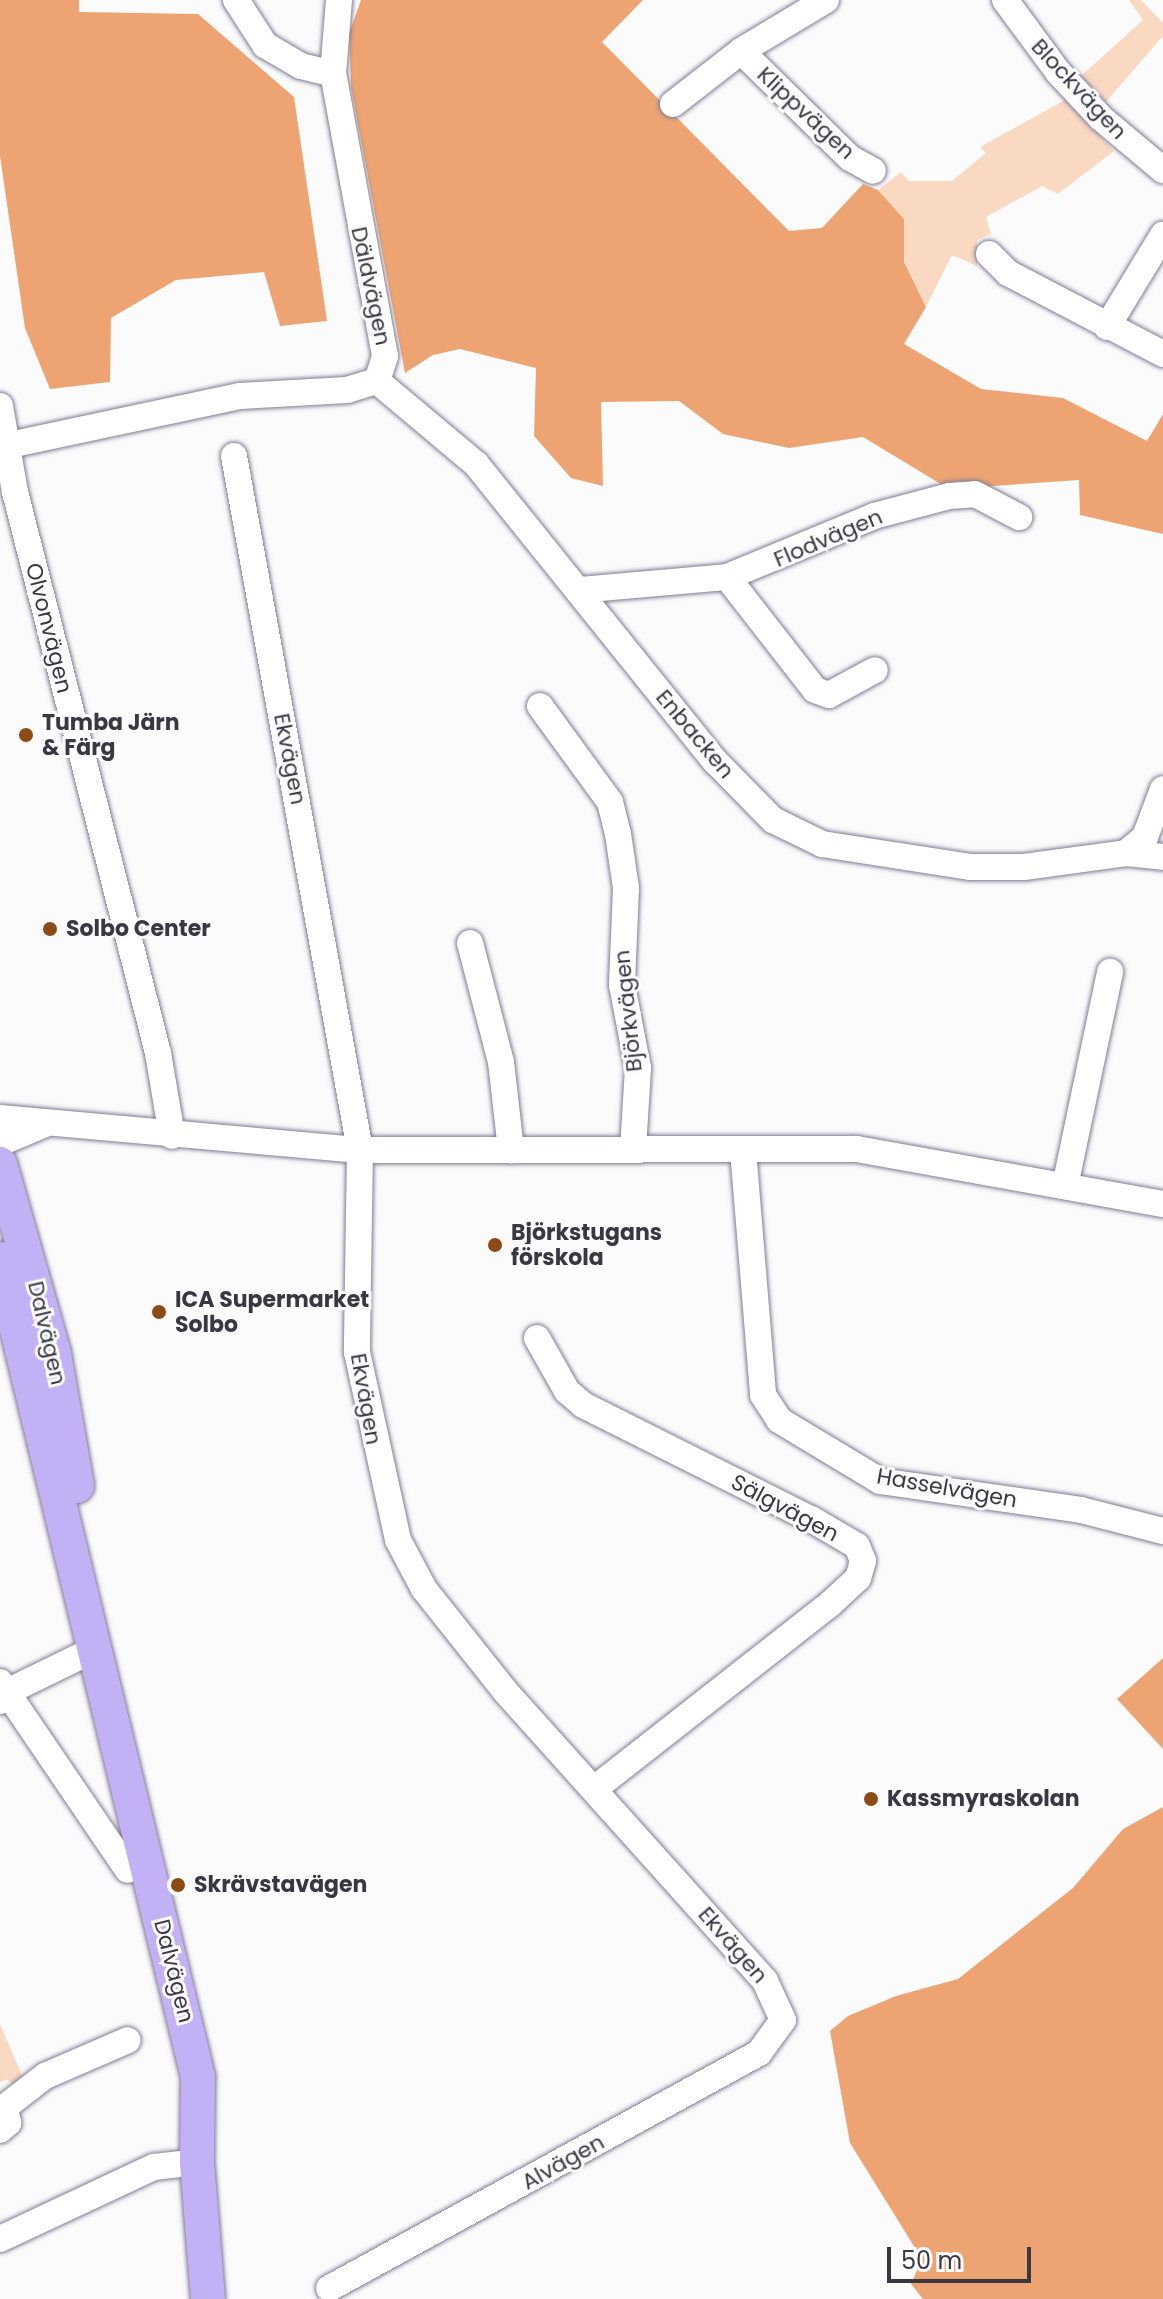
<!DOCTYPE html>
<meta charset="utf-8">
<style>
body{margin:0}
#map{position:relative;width:1163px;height:2299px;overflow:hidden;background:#fbfbfb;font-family:Poppins,sans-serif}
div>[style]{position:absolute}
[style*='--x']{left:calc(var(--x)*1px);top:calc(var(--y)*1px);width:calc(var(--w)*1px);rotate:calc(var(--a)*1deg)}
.green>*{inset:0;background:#fad9c3}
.forest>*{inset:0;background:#eda472}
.roads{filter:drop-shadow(0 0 2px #807c95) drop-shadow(0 0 2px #807c95)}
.minor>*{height:26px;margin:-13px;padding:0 13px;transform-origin:13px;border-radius:13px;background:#fff}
.major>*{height:34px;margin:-17px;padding:0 17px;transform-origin:17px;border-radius:17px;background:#c2b1f4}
.dots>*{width:22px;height:22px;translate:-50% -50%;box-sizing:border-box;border:4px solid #fbfbfb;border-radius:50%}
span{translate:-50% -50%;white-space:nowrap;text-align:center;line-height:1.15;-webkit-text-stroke:6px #fbfbfb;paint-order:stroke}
.street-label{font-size:22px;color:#393742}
.poi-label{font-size:22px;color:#393742;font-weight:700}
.left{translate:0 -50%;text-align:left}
.scale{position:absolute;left:887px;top:2247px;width:144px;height:36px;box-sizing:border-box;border:4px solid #393742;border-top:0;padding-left:10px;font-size:24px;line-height:28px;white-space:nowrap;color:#393742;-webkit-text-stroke:6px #fbfbfb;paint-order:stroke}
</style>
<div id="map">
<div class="green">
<div style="clip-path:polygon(1129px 0,1141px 0,1163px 23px,1163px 36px,1106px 102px,1081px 76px,1143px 20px)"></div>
<div style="clip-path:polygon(1065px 100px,1114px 151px,1058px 194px,1042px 186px,986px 217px,991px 234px,977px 240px,977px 266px,952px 255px,926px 307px,904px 262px,904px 219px,878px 190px,901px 172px,909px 181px,952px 181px,986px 153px,980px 147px)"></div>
<div style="clip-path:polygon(0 2024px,25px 2082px,17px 2089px,7px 2079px,0 2082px)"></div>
</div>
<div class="forest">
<div style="clip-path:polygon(0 0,79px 0,79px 12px,198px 14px,294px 97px,327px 321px,280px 326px,264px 272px,176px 280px,111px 318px,110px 382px,50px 389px,25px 328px,0 156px)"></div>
<div style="clip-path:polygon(361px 0,643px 0,602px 42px,789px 231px,822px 228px,863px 184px,878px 190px,904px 219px,904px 262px,926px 307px,904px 344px,981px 389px,1063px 398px,1147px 441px,1163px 414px,1163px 534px,1080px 515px,1079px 480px,949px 489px,863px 437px,789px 448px,723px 434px,679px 401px,601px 402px,603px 486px,571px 478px,534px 436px,536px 368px,460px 349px,433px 355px,405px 373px,351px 87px,349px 34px)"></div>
<div style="clip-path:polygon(1163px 1658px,1163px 1749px,1117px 1699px)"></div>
<div style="clip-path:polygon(1163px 1807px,1163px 2299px,923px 2299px,911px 2284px,922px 2259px,850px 2143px,830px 2031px,848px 2016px,896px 1996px,958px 1979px,1073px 1888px,1123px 1829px)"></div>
</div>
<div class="roads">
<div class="minor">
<div style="--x:236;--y:0;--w:54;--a:57.2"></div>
<div style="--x:265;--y:45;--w:42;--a:30.3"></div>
<div style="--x:301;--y:66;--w:33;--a:14"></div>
<div style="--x:1005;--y:0;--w:89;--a:53.6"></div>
<div style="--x:1058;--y:72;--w:63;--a:46.9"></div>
<div style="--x:1101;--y:118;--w:81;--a:40"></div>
<div style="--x:741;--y:51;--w:153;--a:44.5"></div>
<div style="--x:850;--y:158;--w:26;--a:29"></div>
<div style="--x:673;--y:104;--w:86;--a:-37.9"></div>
<div style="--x:741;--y:51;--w:99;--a:-31"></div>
<div style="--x:989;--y:254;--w:27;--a:45"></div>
<div style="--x:1008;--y:273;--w:175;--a:27.6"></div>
<div style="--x:1107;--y:327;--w:108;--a:-58.7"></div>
<div style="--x:377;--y:381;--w:129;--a:40"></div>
<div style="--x:476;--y:464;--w:383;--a:51.2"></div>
<div style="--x:716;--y:762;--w:81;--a:45.5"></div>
<div style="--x:773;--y:820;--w:55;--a:26.1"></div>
<div style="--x:822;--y:844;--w:151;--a:8.8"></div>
<div style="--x:971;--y:867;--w:53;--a:0"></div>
<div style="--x:1024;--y:867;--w:103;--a:-7.8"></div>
<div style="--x:1126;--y:853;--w:37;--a:6"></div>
<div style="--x:0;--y:406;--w:87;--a:80.1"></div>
<div style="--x:15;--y:492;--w:579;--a:75.7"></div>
<div style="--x:158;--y:1053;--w:84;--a:80.4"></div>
<div style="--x:0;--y:447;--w:245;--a:-12"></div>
<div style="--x:240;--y:396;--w:107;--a:-3.2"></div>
<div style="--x:347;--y:390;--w:31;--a:-17"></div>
<div style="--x:377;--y:381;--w:26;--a:-72"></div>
<div style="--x:385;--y:356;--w:287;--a:-100.4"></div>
<div style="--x:333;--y:74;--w:74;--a:-85.4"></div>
<div style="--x:234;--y:456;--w:705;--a:79.71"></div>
<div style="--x:360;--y:1150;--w:202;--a:90.9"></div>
<div style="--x:357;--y:1352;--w:192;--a:77.7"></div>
<div style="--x:398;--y:1540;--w:55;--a:62"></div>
<div style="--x:424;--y:1589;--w:130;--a:51.5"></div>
<div style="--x:505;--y:1691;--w:389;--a:48.1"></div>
<div style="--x:765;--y:1981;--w:43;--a:65.2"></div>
<div style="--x:783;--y:2020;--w:41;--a:126"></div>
<div style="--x:759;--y:2053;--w:490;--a:151.3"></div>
<div style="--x:727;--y:577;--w:159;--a:-22.5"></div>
<div style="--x:874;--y:516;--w:78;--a:-14.9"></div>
<div style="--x:949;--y:496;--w:26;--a:-4"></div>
<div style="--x:975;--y:494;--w:50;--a:27.6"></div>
<div style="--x:579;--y:590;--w:149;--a:-5"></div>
<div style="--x:727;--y:577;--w:143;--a:52.1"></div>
<div style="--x:815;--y:690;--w:15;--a:20"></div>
<div style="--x:829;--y:695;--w:52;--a:-28.5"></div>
<div style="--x:540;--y:706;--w:119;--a:53.9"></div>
<div style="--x:610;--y:802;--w:33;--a:76"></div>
<div style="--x:618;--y:834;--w:55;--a:81.6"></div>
<div style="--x:626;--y:888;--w:97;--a:92.4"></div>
<div style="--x:622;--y:985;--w:85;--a:79.1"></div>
<div style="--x:638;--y:1068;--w:81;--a:93.5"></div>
<div style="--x:1126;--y:853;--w:25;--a:-40"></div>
<div style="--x:1145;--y:837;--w:51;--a:-69.4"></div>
<div style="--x:470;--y:943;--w:123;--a:75.4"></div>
<div style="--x:501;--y:1062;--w:89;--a:83.5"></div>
<div style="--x:0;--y:1118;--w:361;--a:5.1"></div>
<div style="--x:360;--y:1150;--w:497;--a:-0.1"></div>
<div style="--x:857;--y:1149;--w:311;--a:10.2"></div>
<div style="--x:0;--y:1143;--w:49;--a:-22.9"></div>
<div style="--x:743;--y:1150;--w:246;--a:85.3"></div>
<div style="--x:763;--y:1395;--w:30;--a:57"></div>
<div style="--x:779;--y:1420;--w:118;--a:31.1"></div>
<div style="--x:880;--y:1481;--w:203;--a:8.2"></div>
<div style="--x:1081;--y:1510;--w:85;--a:14.4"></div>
<div style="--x:1065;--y:1186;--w:219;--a:-78.1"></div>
<div style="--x:537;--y:1338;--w:61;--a:60.5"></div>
<div style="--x:567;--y:1391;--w:21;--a:41"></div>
<div style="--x:583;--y:1405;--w:255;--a:26.6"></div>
<div style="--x:811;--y:1519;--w:53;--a:30.4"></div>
<div style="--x:857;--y:1546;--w:16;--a:68"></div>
<div style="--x:863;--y:1561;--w:18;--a:106"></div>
<div style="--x:858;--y:1578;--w:38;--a:137"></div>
<div style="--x:830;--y:1604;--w:298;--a:141.9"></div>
<div style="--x:0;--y:1682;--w:227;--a:55.8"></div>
<div style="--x:0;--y:1701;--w:11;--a:-52"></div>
<div style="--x:7;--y:1692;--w:98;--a:-26"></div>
<div style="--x:0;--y:2130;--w:11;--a:-41"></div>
<div style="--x:8;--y:2123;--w:16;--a:-101"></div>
<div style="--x:5;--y:2107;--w:51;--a:-37.8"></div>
<div style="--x:45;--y:2076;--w:90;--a:-23.4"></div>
<div style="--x:0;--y:2239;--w:170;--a:-25.1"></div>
<div style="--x:154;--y:2167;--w:43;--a:-6.6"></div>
</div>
<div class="major">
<div style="--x:0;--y:1164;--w:198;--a:74.1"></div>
<div style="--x:54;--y:1354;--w:134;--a:80.1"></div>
<div style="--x:0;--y:1259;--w:842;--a:76.39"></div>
<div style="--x:198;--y:2077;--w:85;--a:90.7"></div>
<div style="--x:197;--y:2162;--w:137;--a:85.4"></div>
</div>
</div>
<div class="dots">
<div style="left:26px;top:735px;background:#8c4b16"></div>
<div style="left:50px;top:929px;background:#8c4b16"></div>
<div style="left:495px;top:1245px;background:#8c4b16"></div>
<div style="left:159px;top:1312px;background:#8c4b16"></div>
<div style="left:871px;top:1799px;background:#8c4b16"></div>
<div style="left:178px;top:1885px;background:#8c4b16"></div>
</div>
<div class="street-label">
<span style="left:1079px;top:89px;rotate:47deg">Blockvägen</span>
<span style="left:806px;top:113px;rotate:43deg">Klippvägen</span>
<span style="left:371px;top:286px;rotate:78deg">Däldvägen</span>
<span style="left:828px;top:538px;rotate:-23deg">Flodvägen</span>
<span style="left:49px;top:628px;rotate:76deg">Olvonvägen</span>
<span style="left:695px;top:734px;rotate:50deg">Enbacken</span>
<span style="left:290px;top:759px;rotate:79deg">Ekvägen</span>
<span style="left:628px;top:1011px;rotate:-96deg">Björkvägen</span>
<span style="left:47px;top:1333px;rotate:77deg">Dalvägen</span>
<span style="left:366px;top:1399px;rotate:80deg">Ekvägen</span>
<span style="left:947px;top:1488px;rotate:10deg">Hasselvägen</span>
<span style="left:785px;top:1508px;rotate:28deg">Sälgvägen</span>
<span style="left:733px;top:1945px;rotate:49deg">Ekvägen</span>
<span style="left:174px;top:1971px;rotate:76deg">Dalvägen</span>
<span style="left:563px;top:2162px;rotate:-29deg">Alvägen</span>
</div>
<div class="poi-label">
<span class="left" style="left:42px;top:735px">Tumba Järn<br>&amp; Färg</span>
<span class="left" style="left:66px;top:929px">Solbo Center</span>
<span class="left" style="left:511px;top:1245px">Björkstugans<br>förskola</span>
<span class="left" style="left:175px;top:1312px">ICA Supermarket<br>Solbo</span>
<span class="left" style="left:887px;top:1799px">Kassmyraskolan</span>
<span class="left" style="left:194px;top:1885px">Skrävstavägen</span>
</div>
<div class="scale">50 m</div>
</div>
